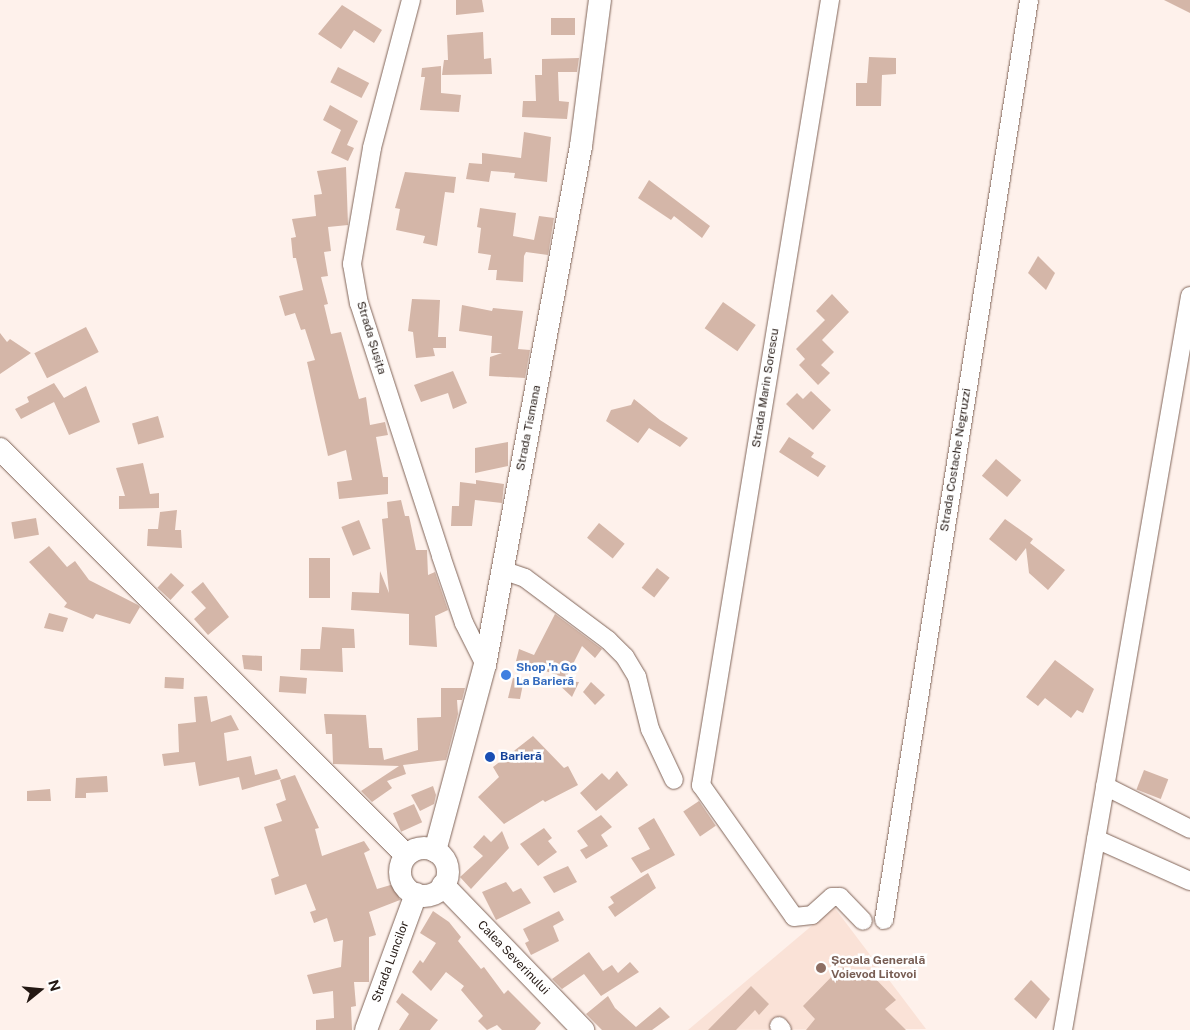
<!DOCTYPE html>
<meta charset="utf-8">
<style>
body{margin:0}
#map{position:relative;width:1190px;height:1030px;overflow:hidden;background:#fef1eb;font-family:"Public Sans",sans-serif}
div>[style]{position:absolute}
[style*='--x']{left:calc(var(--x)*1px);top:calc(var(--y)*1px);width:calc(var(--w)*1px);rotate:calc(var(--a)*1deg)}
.built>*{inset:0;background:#fae2d7}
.building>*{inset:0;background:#d4b6a8;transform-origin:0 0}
.roads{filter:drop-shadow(0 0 1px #816559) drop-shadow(0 0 1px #816559)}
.minor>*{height:18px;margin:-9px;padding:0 9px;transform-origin:9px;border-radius:9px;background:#fff}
.major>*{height:22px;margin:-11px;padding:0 11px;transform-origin:11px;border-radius:11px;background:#fff}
.major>.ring{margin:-11px;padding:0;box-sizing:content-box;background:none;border:22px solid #fff;border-radius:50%}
.dots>*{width:14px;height:14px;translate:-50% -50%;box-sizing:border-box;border:2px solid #fff;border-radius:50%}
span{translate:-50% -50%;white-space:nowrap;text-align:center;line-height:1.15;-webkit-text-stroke:5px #fff;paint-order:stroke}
.street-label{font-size:12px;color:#231813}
.shop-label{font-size:12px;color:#366cbe;font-weight:700}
.left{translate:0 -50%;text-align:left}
.transit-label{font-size:12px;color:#164399;font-weight:700}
.education-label{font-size:12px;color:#785e54;font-weight:700}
.north{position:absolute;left:15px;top:965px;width:50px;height:50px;-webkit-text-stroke:4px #fff;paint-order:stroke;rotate:73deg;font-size:14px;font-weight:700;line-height:20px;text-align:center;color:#231813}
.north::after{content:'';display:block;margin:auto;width:18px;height:22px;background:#231813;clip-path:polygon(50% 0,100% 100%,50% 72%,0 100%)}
</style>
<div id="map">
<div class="built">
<div style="clip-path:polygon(834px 907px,926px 1029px,688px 1030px)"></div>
</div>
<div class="building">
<div style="clip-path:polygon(456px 0,482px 0,484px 12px,456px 15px)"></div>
<div style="clip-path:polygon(1164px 0,1190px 0,1190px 13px)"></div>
<div style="clip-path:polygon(342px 5px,382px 30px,374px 43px,354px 30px,341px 49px,318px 34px)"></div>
<div style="left:551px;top:18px;width:24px;height:17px"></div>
<div style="clip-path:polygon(483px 32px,484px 59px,491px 58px,492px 74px,442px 75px,444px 60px,448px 60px,447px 35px)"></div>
<div style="clip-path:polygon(869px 57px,896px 58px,896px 74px,882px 75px,881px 106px,856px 106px,856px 83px,867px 83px)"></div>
<div style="clip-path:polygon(579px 58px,577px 72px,558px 72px,559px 101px,569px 102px,567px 119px,522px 117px,523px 101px,536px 101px,535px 75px,542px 75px,542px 59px)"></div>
<div style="clip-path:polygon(441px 66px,441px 93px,461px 95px,459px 112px,420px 110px,425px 77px,421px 77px,422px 68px)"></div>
<div style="left:338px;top:67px;width:35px;height:17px;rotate:27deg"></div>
<div style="clip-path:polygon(330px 105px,358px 121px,347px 145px,354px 148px,348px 161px,331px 153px,341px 130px,323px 120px)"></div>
<div style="clip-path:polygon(524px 132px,551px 137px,547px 182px,514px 178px,515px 173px,491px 171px,489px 182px,466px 179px,469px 163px,482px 164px,482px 153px,521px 158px)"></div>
<div style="clip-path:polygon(346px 167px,348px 225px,328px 227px,331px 251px,324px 252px,328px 276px,321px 277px,328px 304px,324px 305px,331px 334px,341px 332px,359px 399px,366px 397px,370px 425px,385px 422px,388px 435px,376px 437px,383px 477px,388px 477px,388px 494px,339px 499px,337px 482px,352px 480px,346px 450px,328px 456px,307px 362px,315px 360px,305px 329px,301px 330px,295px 313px,285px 316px,279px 296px,303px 290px,296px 258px,293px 258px,291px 238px,296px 237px,292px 219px,316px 216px,314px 195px,322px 194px,317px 171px)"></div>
<div style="clip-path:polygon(405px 172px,456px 177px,454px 193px,445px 192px,437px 246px,423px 243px,425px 236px,396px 230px,400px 209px,395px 208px)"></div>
<div style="clip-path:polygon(649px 180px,710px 226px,702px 238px,674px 216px,671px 220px,638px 198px)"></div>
<div style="clip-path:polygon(480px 208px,516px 213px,513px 236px,534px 240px,539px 216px,554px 218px,548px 255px,526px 252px,524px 256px,523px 282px,496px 280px,497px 270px,488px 270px,491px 255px,478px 253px,481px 228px,477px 227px)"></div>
<div style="clip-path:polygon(1038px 256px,1055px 273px,1046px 290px,1028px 273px)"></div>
<div style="clip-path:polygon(832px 294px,849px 312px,822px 340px,834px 352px,821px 365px,830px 373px,818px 385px,799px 365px,805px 359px,796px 349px,825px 320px,816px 311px)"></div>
<div style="clip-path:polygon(412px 299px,440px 300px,438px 337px,446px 337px,446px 348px,433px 348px,435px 356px,416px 358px,413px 332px,408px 331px)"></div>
<div style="left:723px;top:302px;width:40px;height:32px;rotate:35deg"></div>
<div style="clip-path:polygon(462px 305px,492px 311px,493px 308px,523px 311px,518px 349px,530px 350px,525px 378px,489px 376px,490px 357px,502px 353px,491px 353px,492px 336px,459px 331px)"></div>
<div style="left:86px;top:327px;width:28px;height:58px;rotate:63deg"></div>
<div style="clip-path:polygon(0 333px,7px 342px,10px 339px,31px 353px,0 374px)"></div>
<div style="clip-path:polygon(453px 371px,467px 403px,453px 409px,448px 393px,421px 402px,414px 385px)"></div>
<div style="clip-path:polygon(54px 383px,64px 398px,86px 386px,100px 422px,69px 435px,54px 402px,21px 419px,15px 409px,29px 402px,27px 397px)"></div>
<div style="clip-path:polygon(811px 391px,831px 410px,813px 430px,786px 404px,797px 393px,803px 399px)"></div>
<div style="clip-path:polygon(634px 399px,660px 420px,688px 438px,680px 447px,649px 428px,638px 443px,606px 421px,611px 410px,631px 405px)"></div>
<div style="left:158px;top:416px;width:22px;height:27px;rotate:74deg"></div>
<div style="clip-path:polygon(789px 437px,814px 453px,811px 457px,826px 466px,818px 477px,779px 452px)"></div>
<div style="clip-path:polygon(508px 442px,508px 466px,475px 473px,475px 448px)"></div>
<div style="left:996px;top:459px;width:33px;height:22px;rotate:40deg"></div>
<div style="clip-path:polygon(143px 463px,150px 494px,159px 493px,159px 508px,119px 509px,119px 496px,125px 496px,116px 468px)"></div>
<div style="clip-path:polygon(476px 480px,504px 484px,502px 503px,475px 500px,472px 526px,451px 526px,452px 506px,459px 506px,460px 482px,476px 484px)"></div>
<div style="clip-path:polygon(401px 500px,405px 516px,409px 516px,416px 550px,427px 550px,428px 575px,435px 572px,448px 610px,435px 616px,437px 647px,409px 645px,409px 614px,351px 610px,352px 592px,379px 593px,380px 571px,389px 593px,382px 519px,388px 518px,387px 502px)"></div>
<div style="clip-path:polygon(177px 510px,175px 530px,181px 530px,182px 548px,147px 546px,148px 529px,158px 529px,160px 512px)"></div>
<div style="left:36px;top:518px;width:17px;height:25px;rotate:80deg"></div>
<div style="clip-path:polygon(1005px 519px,1033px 539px,1030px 543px,1065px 570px,1048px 590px,1029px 573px,1026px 548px,1016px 561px,989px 539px)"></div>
<div style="left:359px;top:520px;width:31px;height:19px;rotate:68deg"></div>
<div style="left:599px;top:523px;width:33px;height:19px;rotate:39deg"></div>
<div style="clip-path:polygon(49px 546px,67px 567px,75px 561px,89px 580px,138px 605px,140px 607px,130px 624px,96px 614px,93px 619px,64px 607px,67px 603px,29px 562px)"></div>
<div style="left:309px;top:558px;width:21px;height:40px"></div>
<div style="left:657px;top:568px;width:16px;height:25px;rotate:38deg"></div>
<div style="left:171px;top:573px;width:18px;height:20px;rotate:43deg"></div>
<div style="clip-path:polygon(203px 582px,229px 617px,208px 635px,194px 619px,206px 608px,191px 592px)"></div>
<div style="clip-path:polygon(49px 613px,68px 618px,63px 632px,44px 628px)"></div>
<div style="clip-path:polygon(555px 614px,602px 649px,595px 658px,582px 646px,566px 678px,516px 661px,519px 649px,534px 655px)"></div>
<div style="clip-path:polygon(322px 627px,354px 629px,355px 648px,342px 648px,343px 672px,300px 670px,301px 649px,320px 649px)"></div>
<div style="clip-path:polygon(242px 655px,262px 656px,262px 671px,244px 669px)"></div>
<div style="clip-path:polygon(1055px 660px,1094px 689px,1083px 713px,1077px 710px,1071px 718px,1045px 698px,1038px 706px,1026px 697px)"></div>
<div style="left:280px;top:676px;width:27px;height:16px;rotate:4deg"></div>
<div style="left:165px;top:677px;width:19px;height:11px;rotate:3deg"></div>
<div style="clip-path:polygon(513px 678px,524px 679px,520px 699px,508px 698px)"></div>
<div style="clip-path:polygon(555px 681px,579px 682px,572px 697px)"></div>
<div style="clip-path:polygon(591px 682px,605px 695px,595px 705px,583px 692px)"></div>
<div style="clip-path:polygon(441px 688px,465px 688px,462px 700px,457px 700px,458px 714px,446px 760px,403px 765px,406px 774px,387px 781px,392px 788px,372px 802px,361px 791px,399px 766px,333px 764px,332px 734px,326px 734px,324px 714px,366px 715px,369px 748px,382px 748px,384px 760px,418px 750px,417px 718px,441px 717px)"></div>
<div style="clip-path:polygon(207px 696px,211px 722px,231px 715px,239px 730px,224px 733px,227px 761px,251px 756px,255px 775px,277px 769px,281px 779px,242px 790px,239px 777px,199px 786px,195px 762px,164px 766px,162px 754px,179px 752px,178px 724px,196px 722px,194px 697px)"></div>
<div style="clip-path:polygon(533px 736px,564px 768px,568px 766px,578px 785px,545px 802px,543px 800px,504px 824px,478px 797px,499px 777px,493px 767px)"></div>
<div style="left:1144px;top:770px;width:26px;height:21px;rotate:21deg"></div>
<div style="clip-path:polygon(617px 771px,628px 785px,596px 811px,580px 793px,602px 773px,609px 780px)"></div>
<div style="clip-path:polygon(295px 775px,319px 828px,315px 829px,322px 856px,364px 841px,370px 850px,364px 853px,377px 889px,394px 884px,400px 900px,369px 912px,376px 935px,369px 937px,369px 982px,354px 982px,356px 1006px,351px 1007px,352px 1030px,316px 1030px,316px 1020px,334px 1018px,333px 991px,313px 994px,307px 975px,341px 967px,343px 940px,334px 942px,327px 918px,314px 923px,310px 912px,316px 910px,306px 884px,275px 895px,271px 879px,279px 876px,264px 827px,282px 821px,276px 804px,286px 800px,280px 780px)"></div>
<div style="clip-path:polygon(107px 776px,108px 792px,86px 793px,86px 798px,75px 798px,76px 778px)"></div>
<div style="clip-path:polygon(433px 786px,436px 795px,434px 804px,420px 811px,411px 795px)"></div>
<div style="clip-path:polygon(50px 789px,51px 801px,27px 801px,27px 791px)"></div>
<div style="left:699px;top:801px;width:30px;height:19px;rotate:56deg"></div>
<div style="left:414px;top:804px;width:20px;height:23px;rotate:66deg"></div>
<div style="clip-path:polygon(601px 815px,612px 827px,601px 835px,608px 846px,586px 859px,580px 850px,588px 846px,577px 831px)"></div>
<div style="clip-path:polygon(654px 818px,675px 855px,641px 873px,631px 858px,650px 849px,638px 828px)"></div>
<div style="clip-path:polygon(544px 828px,552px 838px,548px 841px,557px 852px,538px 866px,520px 844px)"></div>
<div style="clip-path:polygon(502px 831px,509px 848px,471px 889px,460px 877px,483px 856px,473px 847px,484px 835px,491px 842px)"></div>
<div style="clip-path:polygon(568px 866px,577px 882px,554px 893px,543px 877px)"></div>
<div style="clip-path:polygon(648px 873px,656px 888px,615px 917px,608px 907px,614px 903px,610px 897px)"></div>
<div style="clip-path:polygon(506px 882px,513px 892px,521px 888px,531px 903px,496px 920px,482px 892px)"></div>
<div style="clip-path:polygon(433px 911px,449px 922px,461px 937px,458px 941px,481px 969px,484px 967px,504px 994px,508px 990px,541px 1023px,535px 1030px,502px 1030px,497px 1025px,487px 1030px,478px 1021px,483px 1016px,461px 990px,464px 986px,446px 972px,431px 991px,412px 972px,420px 960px,423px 963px,436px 943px,420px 933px)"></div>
<div style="clip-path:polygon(559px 911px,564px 920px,553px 926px,559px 941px,531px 955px,525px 943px,529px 941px,523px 929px)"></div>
<div style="clip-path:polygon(589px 952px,603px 971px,612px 965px,618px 973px,630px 962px,639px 972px,601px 996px,584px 974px,562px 989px,552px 979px)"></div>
<div style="clip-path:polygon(842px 966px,857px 981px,868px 971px,896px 1000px,885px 1009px,906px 1030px,806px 1030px,815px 1019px,803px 1006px)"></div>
<div style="clip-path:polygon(1031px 980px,1050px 999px,1036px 1019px,1014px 999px)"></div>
<div style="clip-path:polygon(751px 986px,769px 1004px,759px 1015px,755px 1010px,736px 1030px,708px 1030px)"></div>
<div style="clip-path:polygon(402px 993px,438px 1020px,430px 1030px,399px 1030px,409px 1014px,396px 1002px)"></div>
<div style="clip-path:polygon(608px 996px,615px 1008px,636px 1027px,660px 1007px,670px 1017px,652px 1030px,602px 1030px,586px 1014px)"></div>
</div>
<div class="roads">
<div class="minor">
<div style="--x:411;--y:0;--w:153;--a:104.8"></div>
<div style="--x:372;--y:148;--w:118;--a:99.8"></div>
<div style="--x:352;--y:264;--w:40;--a:80"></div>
<div style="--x:359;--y:303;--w:266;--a:72"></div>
<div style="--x:441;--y:556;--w:71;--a:71.1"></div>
<div style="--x:464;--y:623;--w:47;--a:63.4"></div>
<div style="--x:830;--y:0;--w:796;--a:99.33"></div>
<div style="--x:701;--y:785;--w:161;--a:54.8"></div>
<div style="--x:794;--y:917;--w:18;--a:-6"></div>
<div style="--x:812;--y:915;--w:27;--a:-42"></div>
<div style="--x:832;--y:897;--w:8;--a:0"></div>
<div style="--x:840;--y:897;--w:33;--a:46"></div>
<div style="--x:502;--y:570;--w:24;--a:19"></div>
<div style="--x:525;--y:578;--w:104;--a:36.8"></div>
<div style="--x:608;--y:640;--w:24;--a:45"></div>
<div style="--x:625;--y:657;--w:23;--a:59"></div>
<div style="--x:637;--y:677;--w:54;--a:76"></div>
<div style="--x:650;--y:729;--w:56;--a:64.8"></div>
<div style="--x:1105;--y:786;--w:95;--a:26.8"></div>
<div style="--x:1096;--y:839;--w:103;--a:24.1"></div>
<div style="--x:884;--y:920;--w:931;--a:-81.04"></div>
<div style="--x:779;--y:1026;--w:5;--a:53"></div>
<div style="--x:1063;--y:1030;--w:745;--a:-80.18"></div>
</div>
<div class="major">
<div style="--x:0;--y:449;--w:574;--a:45"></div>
<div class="ring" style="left:400px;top:848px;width:26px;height:26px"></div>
<div style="--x:435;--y:851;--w:193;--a:-75"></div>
<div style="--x:485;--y:665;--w:528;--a:-79.52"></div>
<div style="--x:581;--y:146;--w:147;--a:-82.6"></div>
<div style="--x:443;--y:885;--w:202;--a:46"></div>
<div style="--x:366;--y:1030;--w:145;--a:-69.8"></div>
</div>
</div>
<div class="dots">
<div style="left:506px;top:675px;background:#3f7fe0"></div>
<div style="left:490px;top:757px;background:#1a4fb4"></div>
<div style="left:821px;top:968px;background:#8d6e63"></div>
</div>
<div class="street-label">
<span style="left:371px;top:338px;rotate:73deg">Strada Șușița</span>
<span style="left:766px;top:388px;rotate:-81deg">Strada Marin Sorescu</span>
<span style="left:529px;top:428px;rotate:-79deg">Strada Tismana</span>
<span style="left:956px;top:460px;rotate:-81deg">Strada Costache Negruzzi</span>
<span style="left:513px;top:958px;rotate:46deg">Calea Severinului</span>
<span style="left:391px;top:962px;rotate:-70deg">Strada Luncilor</span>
</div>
<div class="shop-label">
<span class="left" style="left:516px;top:675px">Shop 'n Go<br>La Barieră</span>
</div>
<div class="transit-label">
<span class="left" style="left:500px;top:757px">Barieră</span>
</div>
<div class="education-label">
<span class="left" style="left:831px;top:968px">Școala Generală<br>Voievod Litovoi</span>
</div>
<div class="north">N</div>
</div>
